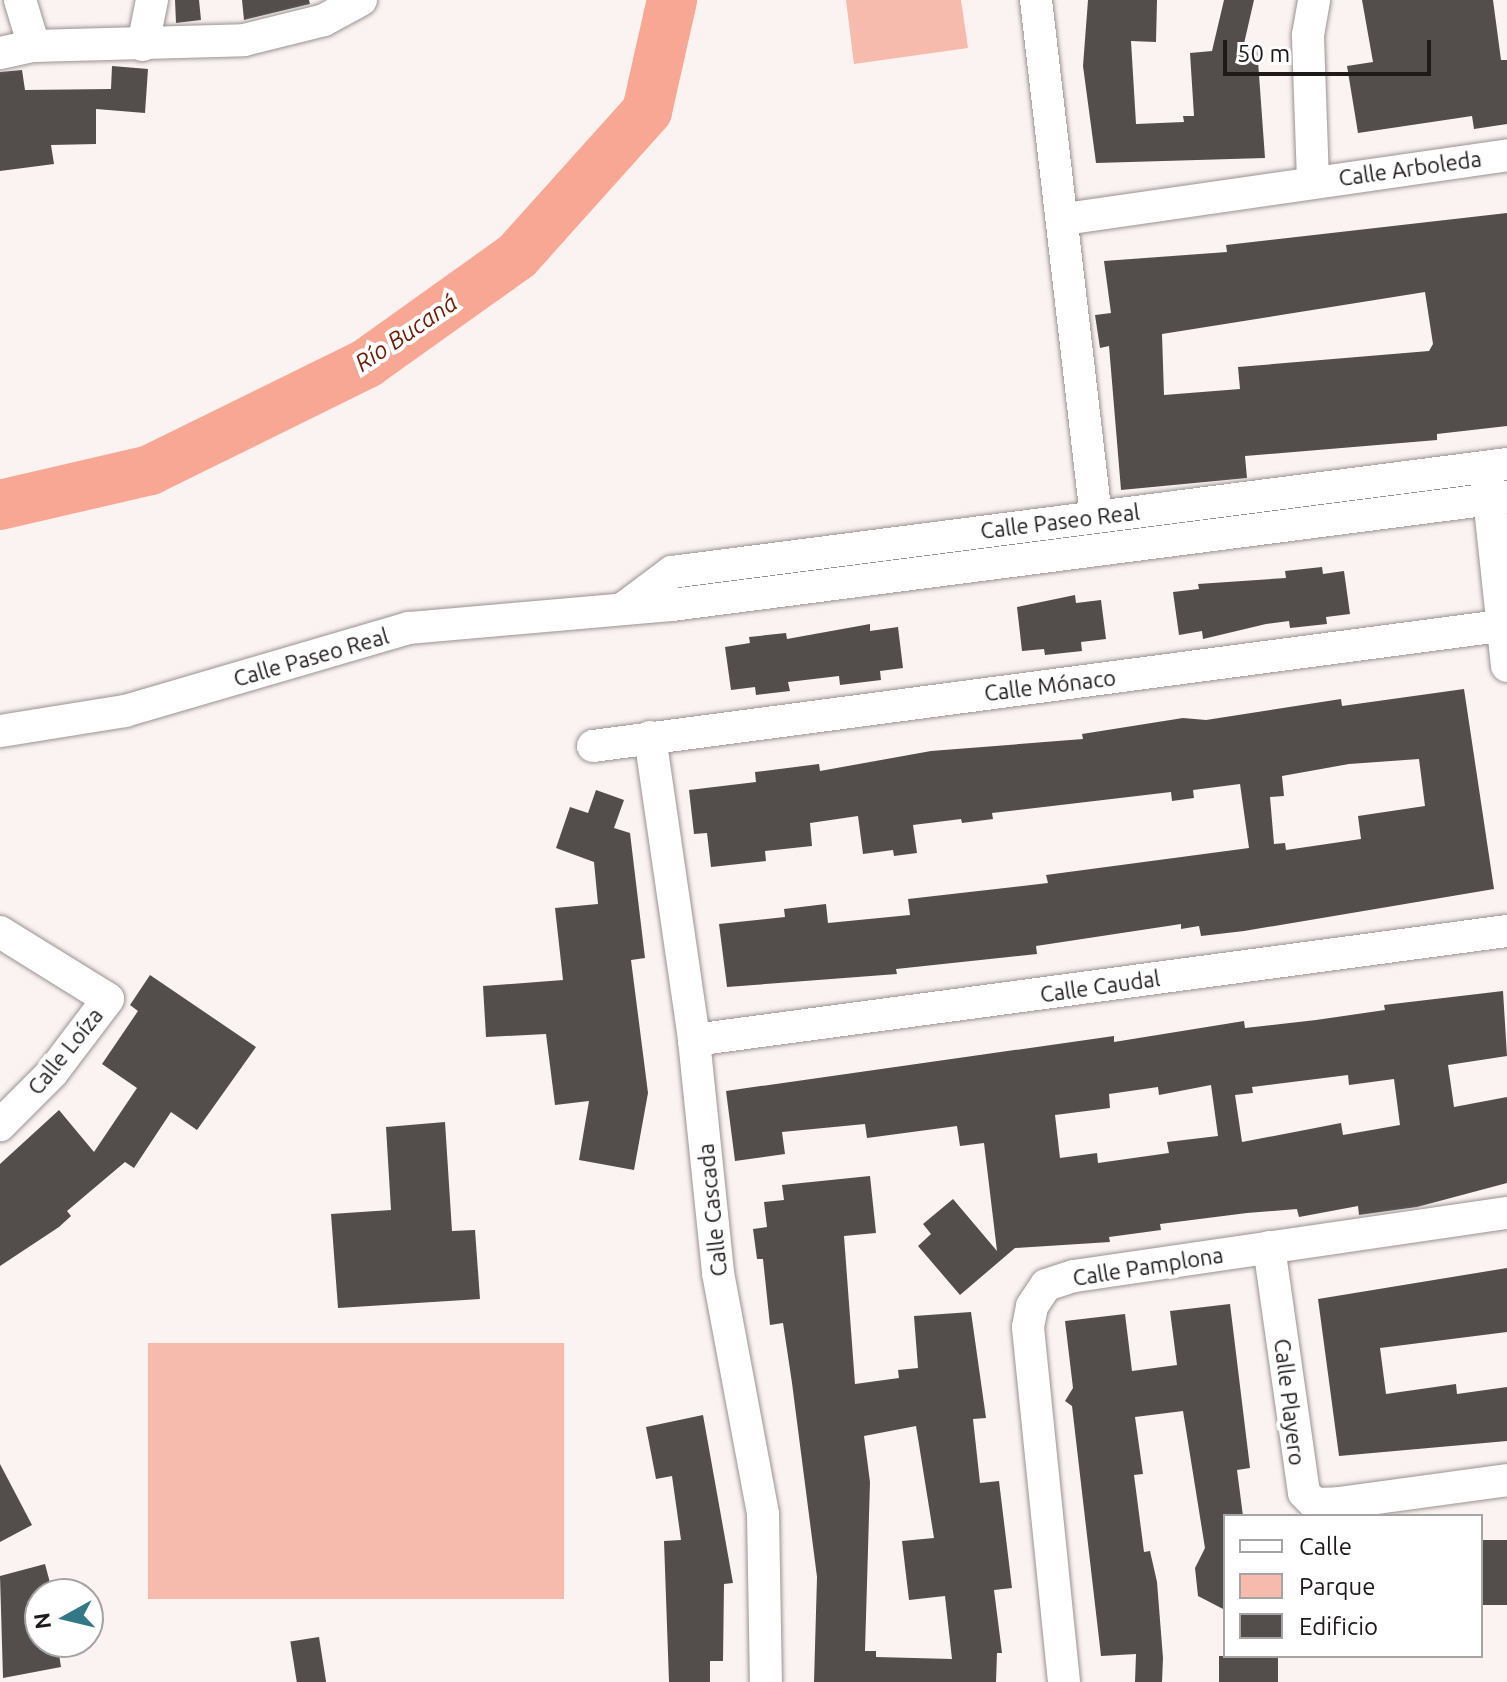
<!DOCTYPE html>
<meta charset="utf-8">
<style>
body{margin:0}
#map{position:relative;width:1507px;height:1682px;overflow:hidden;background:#faf3f1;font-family:Ubuntu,sans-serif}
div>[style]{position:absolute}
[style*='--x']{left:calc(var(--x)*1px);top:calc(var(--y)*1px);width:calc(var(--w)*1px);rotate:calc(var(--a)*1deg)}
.green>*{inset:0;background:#f6bbac;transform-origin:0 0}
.river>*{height:50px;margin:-25px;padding:0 25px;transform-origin:25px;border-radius:25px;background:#f7a793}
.building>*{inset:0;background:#534d4b;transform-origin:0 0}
.roads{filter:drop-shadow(0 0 2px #9a9391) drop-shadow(0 0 2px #9a9391)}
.minor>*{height:32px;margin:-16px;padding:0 16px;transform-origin:16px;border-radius:16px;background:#fff}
span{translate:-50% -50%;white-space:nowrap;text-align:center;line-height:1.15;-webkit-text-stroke:8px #fff;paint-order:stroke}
.street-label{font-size:22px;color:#1d1a19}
.water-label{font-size:24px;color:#721c05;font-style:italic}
.legend{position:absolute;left:1223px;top:1514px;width:260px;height:144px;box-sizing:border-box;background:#fff;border:2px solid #a5a3a3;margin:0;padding:10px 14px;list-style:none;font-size:24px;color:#1d1a19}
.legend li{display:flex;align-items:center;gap:16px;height:40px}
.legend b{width:40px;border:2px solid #a5a3a3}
.north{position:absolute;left:24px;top:1578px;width:80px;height:80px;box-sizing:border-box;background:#fff;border:2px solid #a5a3a3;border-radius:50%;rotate:262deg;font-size:22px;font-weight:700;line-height:32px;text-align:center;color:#1d1a19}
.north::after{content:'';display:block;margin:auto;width:28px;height:36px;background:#337887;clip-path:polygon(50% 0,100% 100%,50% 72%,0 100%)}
.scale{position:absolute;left:1223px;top:40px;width:208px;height:36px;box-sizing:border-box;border:4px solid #1d1a19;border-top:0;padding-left:10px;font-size:24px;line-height:28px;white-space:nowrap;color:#1d1a19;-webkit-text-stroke:6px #fff;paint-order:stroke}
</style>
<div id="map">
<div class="green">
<div style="clip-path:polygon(846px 0,961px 0,968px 48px,854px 64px)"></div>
<div style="left:564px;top:1343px;width:256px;height:416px;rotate:90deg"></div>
</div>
<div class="river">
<div style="--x:0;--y:505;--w:154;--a:-13.1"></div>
<div style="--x:150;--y:470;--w:242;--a:-26.2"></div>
<div style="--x:367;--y:363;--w:184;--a:-35.5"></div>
<div style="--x:517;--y:256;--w:195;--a:-48.1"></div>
<div style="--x:647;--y:111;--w:114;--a:-77.3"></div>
</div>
<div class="building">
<div style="clip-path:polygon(175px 0,199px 0,201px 20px,176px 23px)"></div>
<div style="clip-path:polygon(242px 0,309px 0,310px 4px,244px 20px)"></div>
<div style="clip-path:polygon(1088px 0,1157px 0,1156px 42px,1131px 41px,1136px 124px,1184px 122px,1183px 116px,1194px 116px,1190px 53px,1212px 51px,1224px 0,1254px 0,1243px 48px,1257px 47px,1265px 158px,1096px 163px,1083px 66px)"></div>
<div style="clip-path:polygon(1362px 0,1493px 0,1501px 60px,1507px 60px,1507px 124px,1474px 129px,1472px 116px,1358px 133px,1347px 66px,1373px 62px)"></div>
<div style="clip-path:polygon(112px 66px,148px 69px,145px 113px,96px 109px,96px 144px,51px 145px,54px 164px,0 171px,0 72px,22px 70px,25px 90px,111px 89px)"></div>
<div style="clip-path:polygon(evenodd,1507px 213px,1507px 426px,1437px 434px,1437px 440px,1245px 456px,1247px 478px,1121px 490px,1109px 346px,1100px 348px,1095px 315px,1111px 313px,1104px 261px,1227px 252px,1226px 245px,1507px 213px,1425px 292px,1433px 344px,1429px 351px,1238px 367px,1240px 389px,1164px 395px,1162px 334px,1425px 292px)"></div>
<div style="clip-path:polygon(1322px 567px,1323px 574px,1344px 571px,1350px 614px,1326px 617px,1327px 624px,1290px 628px,1289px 621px,1266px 624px,1203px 639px,1202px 631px,1179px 635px,1173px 592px,1199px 589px,1198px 584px,1286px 578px,1285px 571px)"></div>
<div style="clip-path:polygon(1075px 595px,1076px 603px,1101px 600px,1106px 639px,1081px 642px,1082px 651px,1045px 655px,1044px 649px,1022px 651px,1017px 607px)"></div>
<div style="clip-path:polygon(870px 624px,870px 631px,898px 627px,903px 668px,880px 671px,881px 680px,840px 685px,839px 676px,788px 682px,790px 691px,756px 695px,755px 687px,731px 690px,725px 647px,750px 643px,749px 637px,786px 633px,787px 639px)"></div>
<div style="clip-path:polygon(evenodd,1464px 689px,1494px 889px,1244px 931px,1201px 936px,1199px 926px,1181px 929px,1181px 924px,1036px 946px,1037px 954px,896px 969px,897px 974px,727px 987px,719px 924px,785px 917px,784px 909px,826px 904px,828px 923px,910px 915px,908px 899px,1048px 883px,1046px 875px,1249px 848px,1240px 784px,1193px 790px,1194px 798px,1172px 801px,1171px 792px,992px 813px,993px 819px,962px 823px,961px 819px,913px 825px,917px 853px,894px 856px,893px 850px,863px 854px,858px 816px,810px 823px,812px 846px,765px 851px,766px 861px,711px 867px,707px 833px,694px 834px,689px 790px,756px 782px,755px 772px,819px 764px,820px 771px,931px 751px,1083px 739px,1082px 734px,1183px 718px,1206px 720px,1341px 699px,1342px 706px,1464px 689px,1419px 759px,1425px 806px,1358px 816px,1361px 839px,1286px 850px,1285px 843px,1274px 844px,1270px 797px,1284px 796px,1282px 776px,1349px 764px,1419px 759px)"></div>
<div style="clip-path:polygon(596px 790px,624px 800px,614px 828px,630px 833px,645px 958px,631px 960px,648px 1093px,634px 1170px,579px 1160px,589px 1101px,555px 1105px,546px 1034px,486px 1037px,483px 986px,563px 980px,555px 908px,598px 904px,594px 862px,556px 848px,570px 807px,588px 813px)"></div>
<div style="clip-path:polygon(150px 975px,256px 1047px,197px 1130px,171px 1112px,134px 1168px,125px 1162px,67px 1211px,71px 1216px,59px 1227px,0 1266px,0 1164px,59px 1110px,94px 1152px,137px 1088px,102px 1064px,138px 1011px,130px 1005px)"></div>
<div style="clip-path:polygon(evenodd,1503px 991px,1507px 1056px,1448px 1065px,1454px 1107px,1507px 1097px,1507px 1183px,1417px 1207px,1359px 1215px,1358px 1206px,1299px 1217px,1297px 1209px,1247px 1213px,1160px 1224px,1161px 1230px,1109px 1237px,1110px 1242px,1015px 1248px,960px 1295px,918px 1246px,931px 1234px,923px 1224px,953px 1199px,997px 1251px,984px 1143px,960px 1146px,957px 1126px,867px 1138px,865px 1124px,782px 1132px,785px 1154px,735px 1161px,726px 1091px,1114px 1036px,1114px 1042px,1244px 1021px,1245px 1028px,1316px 1020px,1385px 1010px,1384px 1005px,1503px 991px,1348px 1075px,1349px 1085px,1394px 1079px,1400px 1125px,1343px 1135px,1341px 1123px,1242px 1142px,1235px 1095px,1253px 1093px,1252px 1087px,1348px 1075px,1503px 991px,1211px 1085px,1218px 1136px,1167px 1142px,1169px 1153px,1098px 1163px,1097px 1153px,1060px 1158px,1055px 1115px,1110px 1108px,1109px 1094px,1158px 1087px,1159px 1095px,1211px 1085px)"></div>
<div style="clip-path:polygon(445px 1122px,452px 1231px,475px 1230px,480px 1299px,338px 1308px,331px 1214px,391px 1210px,386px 1127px)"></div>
<div style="clip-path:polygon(evenodd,870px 1176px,876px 1233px,844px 1236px,855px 1384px,899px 1378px,898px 1370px,918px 1368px,914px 1316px,971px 1312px,986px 1418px,973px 1419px,980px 1483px,999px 1481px,1012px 1588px,994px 1590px,1002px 1653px,997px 1653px,996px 1682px,814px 1682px,817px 1577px,792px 1383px,783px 1323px,770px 1325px,763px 1259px,757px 1259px,753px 1229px,767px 1227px,764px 1202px,784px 1200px,782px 1185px,870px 1176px,916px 1426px,934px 1538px,902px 1541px,909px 1600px,945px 1596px,952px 1659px,876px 1657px,876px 1651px,865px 1651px,870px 1482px,864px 1436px,916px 1426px)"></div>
<div style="clip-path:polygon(1507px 1268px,1507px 1332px,1380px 1348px,1386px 1394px,1456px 1384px,1457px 1394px,1507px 1387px,1507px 1441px,1339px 1456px,1318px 1299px)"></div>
<div style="clip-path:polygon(1230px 1304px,1250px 1468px,1237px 1470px,1243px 1516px,1225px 1516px,1225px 1610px,1198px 1596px,1195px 1568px,1205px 1548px,1183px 1411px,1135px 1417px,1143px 1474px,1134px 1475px,1144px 1552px,1150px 1551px,1157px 1582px,1163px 1658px,1162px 1682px,1135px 1682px,1136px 1654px,1101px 1656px,1072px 1406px,1065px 1401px,1073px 1388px,1065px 1321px,1125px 1314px,1132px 1371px,1177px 1365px,1170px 1311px)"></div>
<div style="clip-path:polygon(703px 1415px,733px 1583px,724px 1584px,723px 1661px,710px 1661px,710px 1682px,669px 1682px,664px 1541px,681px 1540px,672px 1476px,656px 1479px,646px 1427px)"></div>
<div style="clip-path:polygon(0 1464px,32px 1525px,0 1542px)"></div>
<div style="left:1507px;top:1540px;width:65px;height:26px;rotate:90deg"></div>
<div style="clip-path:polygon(45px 1564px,53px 1594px,40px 1594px,40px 1642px,57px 1642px,61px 1667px,3px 1678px,0 1576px)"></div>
<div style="left:319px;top:1637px;width:46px;height:29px;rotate:81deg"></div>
<div style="left:1219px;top:1656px;width:59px;height:26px"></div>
</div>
<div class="roads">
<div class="minor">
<div style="--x:20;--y:0;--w:48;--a:73.1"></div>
<div style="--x:1036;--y:0;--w:520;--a:83.38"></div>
<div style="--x:143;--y:45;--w:46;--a:-78.7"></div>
<div style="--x:0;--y:53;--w:35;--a:-12"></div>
<div style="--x:34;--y:46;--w:210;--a:-1.6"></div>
<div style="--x:244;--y:40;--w:82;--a:-14"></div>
<div style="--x:324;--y:20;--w:42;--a:-28.4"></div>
<div style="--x:1313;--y:181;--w:146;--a:-92"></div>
<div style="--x:1308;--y:35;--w:36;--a:-80"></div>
<div style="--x:1065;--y:219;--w:447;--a:-8.2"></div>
<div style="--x:1487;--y:479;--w:188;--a:83.9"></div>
<div style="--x:625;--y:607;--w:59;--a:-36.7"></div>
<div style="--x:672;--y:572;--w:842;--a:-7.37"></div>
<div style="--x:0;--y:731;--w:127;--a:-9.1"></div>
<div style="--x:125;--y:711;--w:296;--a:-16.3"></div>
<div style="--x:409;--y:628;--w:264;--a:-5"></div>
<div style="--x:672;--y:605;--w:842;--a:-7.37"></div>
<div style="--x:650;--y:737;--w:306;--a:81.7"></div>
<div style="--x:694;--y:1040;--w:234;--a:84.1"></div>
<div style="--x:718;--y:1273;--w:245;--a:79.4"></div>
<div style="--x:763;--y:1514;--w:168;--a:89"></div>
<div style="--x:593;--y:746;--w:922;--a:-7.54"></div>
<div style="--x:0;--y:932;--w:127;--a:31.8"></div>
<div style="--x:108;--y:999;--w:93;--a:127.1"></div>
<div style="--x:52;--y:1073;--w:74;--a:135"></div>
<div style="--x:694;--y:1040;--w:820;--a:-7.64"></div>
<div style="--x:1269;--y:1247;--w:248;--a:81.9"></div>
<div style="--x:1304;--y:1493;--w:16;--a:45"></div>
<div style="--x:1315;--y:1504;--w:25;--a:-2"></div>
<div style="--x:1340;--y:1503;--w:169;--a:-7.8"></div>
<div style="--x:1064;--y:1682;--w:357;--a:-95.8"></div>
<div style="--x:1028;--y:1327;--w:21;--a:-79"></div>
<div style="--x:1032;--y:1306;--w:25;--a:-56"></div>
<div style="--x:1046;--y:1285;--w:29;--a:-18"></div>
<div style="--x:1074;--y:1276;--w:438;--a:-8.3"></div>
</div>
</div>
<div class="street-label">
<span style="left:1410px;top:168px;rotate:-8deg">Calle Arboleda</span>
<span style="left:1060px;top:521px;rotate:-7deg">Calle Paseo Real</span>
<span style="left:311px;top:657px;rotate:-16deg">Calle Paseo Real</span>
<span style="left:1050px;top:685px;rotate:-7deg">Calle Mónaco</span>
<span style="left:1100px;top:986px;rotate:-8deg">Calle Caudal</span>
<span style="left:65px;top:1051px;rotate:-51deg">Calle Loíza</span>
<span style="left:712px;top:1210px;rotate:-96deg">Calle Cascada</span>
<span style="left:1148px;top:1266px;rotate:-9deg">Calle Pamplona</span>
<span style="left:1290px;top:1402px;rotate:83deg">Calle Playero</span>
</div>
<div class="water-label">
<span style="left:406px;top:333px;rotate:-34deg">Río Bucaná</span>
</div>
<ul class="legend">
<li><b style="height:10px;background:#fff"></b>Calle</li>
<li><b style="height:22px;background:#f6bbac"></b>Parque</li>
<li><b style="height:22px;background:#534d4b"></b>Edificio</li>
</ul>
<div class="north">N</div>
<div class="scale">50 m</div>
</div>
